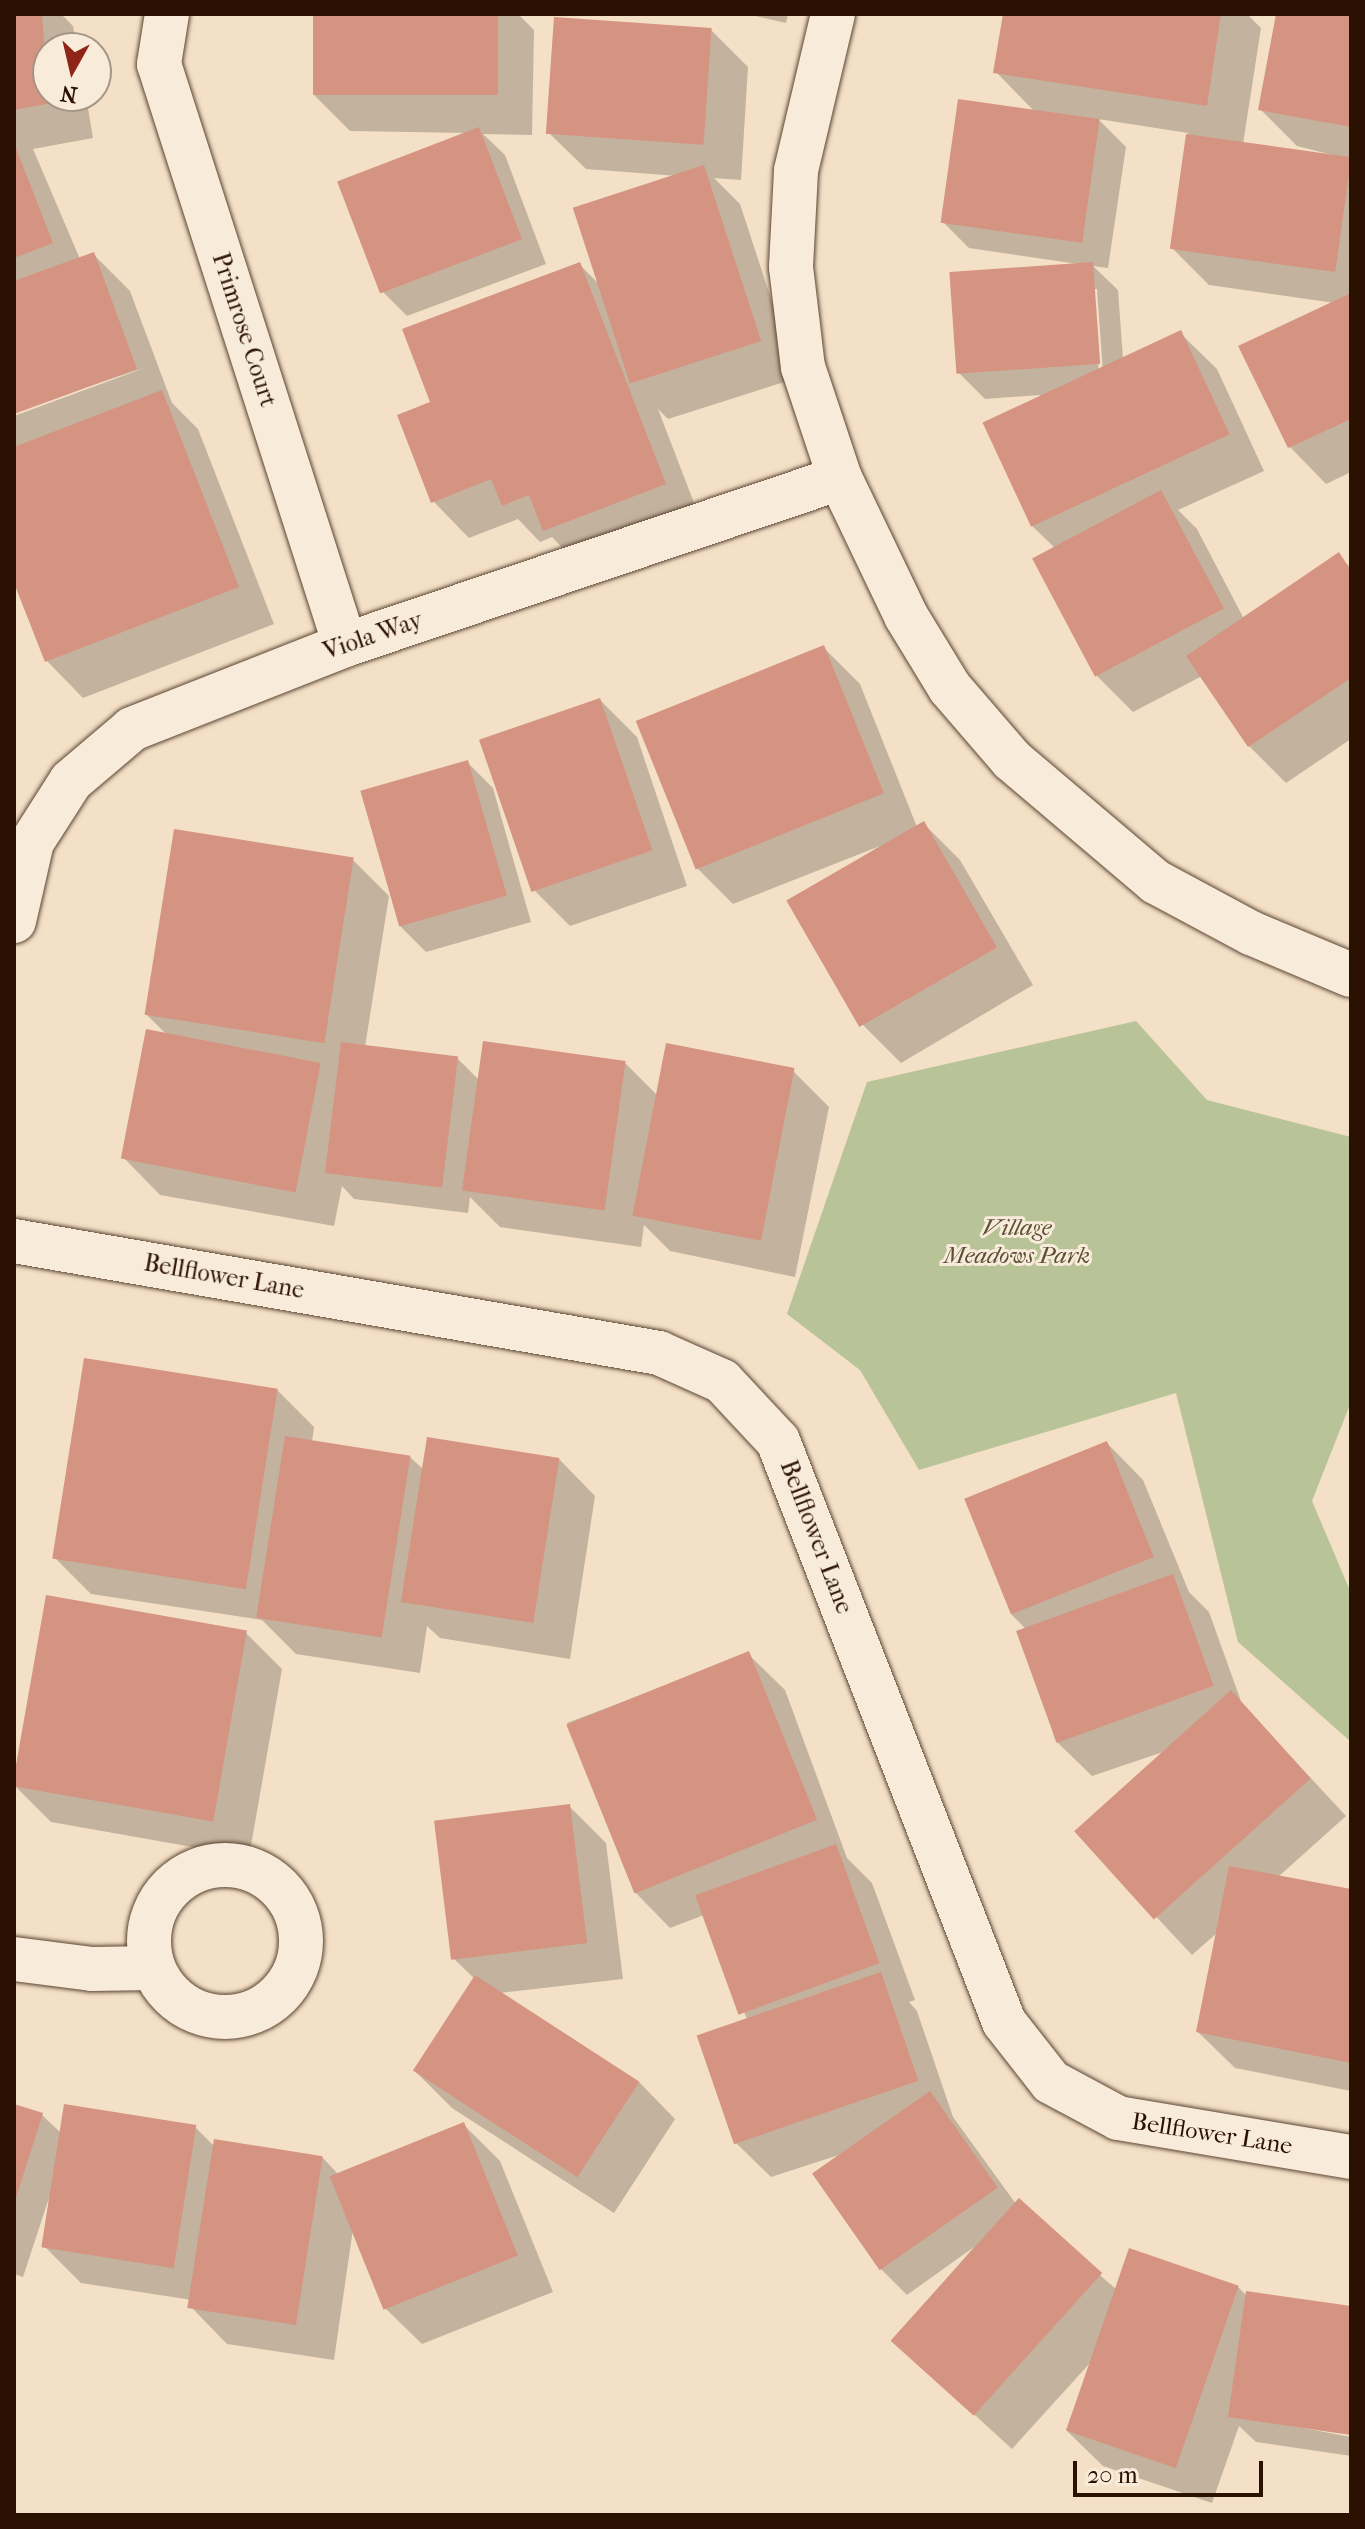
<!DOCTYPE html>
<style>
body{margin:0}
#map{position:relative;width:1365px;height:2529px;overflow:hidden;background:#f4e0c6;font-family:"IM FELL French Canon",serif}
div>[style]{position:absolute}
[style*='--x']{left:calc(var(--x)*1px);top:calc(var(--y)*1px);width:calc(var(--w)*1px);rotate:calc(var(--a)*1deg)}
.green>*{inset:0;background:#b8c398}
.shadow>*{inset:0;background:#0003}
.building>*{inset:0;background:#d59381;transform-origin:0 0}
.roads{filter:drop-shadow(0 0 2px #5c4533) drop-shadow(0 0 2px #5c4533)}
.minor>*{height:44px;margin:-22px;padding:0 22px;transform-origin:22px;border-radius:22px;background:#f8ebda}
.minor>.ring{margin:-22px;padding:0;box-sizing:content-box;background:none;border:44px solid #f8ebda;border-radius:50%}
span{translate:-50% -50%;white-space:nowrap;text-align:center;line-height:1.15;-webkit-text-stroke:6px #f8ebda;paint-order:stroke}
.street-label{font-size:24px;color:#2a1102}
.park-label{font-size:24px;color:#5c4f36;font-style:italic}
.frame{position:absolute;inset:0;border:16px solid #2a1102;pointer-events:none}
.north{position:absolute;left:32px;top:32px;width:80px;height:80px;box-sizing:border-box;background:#f8ebda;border:2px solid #a69484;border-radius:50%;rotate:188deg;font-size:22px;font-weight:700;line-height:32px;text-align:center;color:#2a1102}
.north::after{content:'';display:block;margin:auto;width:28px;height:36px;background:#8f2418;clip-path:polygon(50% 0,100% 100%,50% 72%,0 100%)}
.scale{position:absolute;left:1073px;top:2461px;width:190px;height:36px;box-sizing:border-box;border:4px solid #2a1102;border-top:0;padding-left:10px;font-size:24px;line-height:28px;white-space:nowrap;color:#2a1102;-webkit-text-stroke:6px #f8ebda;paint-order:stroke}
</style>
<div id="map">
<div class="green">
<div style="clip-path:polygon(1136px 1021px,1207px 1100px,1351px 1137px,1351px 1402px,1312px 1501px,1351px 1593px,1351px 1742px,1238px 1642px,1176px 1393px,919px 1470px,860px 1370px,787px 1314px,867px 1082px)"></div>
</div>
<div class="shadow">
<div style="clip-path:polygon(14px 14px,61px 14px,73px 26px,77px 48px,48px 48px,48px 96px,86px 96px,93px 138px,33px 149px,80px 259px,93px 254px,130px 291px,172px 403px,198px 429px,274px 624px,83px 698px,47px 661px,14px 577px,14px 416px,147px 367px,14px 411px)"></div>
<div style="clip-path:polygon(315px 14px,518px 14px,534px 30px,532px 135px,483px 134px,505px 155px,546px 264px,407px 316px,381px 290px,468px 133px,350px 131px,313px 94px)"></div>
<div style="clip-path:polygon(747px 14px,788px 14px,786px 23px)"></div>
<div style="clip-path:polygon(evenodd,1005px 14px,1247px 14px,1261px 28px,1243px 144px,1344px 158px,1297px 146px,1260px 109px,1278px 14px,1351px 14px,1351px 472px,1326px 484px,1290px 447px,1241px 347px,1335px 303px,1209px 285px,1172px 248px,1188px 133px,1098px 119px,1126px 147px,1108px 268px,1093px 266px,1118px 290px,1123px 358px,1180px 333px,1217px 369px,1264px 471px,1178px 510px,1197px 529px,1244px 619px,1338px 555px,1351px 568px,1351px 739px,1286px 783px,1249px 746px,1202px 676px,1133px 712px,1097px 676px,1055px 548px,1030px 524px,1040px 395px,985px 399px,959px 373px,1078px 264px,969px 248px,943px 222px,1035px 112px,996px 72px,1005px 14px,1093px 289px,1097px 289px,1103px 373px,1099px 374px,1093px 289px)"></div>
<div style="clip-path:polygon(711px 30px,748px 67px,741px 180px,714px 178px,740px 204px,797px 378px,668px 419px,658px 409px,701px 521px,581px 567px,552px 537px,540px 542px,518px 519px,469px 538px,433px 501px,433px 404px,579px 264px,599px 284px,678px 176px,586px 169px,549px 133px)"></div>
<div style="clip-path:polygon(824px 648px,860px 684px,917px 827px,923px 823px,960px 860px,1033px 985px,901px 1063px,864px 1026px,790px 902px,880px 846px,733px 904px,696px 867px)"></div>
<div style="clip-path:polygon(600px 700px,637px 737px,687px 886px,570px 926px,533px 889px)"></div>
<div style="clip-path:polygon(467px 762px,493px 788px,531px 922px,426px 952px,400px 926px)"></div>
<div style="clip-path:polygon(353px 860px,389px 896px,365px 1047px,457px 1058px,479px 1080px,625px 1063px,658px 1096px,793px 1071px,829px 1107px,795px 1277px,670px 1251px,644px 1225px,641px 1247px,500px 1227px,470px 1197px,468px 1213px,354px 1199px,342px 1186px,334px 1226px,160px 1195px,124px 1158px,167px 1035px,146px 1014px)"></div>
<div style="clip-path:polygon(277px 1390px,314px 1427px,312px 1442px,410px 1457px,424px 1470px,559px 1459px,595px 1496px,570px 1659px,440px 1638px,427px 1626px,420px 1673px,296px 1654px,262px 1620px,91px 1594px,54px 1557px)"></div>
<div style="clip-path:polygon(1107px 1443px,1143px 1480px,1189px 1592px,1209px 1612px,1242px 1704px,1346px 1816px,1278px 1877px,1351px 1892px,1351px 2091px,1235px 2068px,1198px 2032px,1218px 1932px,1192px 1955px,1076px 1831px,1166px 1751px,1092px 1776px,1055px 1740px,1025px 1628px,1012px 1615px)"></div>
<div style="clip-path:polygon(246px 1633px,282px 1669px,249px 1857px,51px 1822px,14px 1785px)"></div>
<div style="clip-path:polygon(748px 1654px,785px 1690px,847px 1858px,872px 1883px,915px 2000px,909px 2002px,917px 2011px,953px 2117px,1016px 2204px,1116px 2289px,1238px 2287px,1248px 2297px,1351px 2308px,1351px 2433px,1256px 2419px,1351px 2437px,1351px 2456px,1256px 2442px,1239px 2426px,1212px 2503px,1103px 2466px,1066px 2430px,1090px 2363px,1012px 2449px,893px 2340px,974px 2247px,907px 2295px,881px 2269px,842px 2154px,771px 2177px,734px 2141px,747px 2019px,704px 1915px,670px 1928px,634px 1891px,567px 1723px)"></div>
<div style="clip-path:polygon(569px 1806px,606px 1843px,623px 1979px,500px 1993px,639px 2082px,675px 2119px,614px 2213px,452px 2108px,415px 2071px,475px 1979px,453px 1958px)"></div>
<div style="clip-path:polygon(14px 2106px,42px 2115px,62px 2134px,196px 2128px,215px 2147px,322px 2157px,338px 2174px,463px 2124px,500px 2161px,553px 2292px,422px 2344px,385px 2308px,353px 2229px,334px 2360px,227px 2344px,191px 2307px,192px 2300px,81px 2283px,44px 2246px,49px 2198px,23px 2277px,14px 2274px)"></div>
</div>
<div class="building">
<div style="clip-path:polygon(14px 14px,42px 14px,48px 96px,57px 96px,58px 102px,14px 110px)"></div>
<div style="left:313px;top:14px;width:185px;height:81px"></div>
<div style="clip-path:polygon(1003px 14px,1221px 14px,1207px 106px,993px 73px)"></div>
<div style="clip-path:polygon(1276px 14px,1351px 14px,1351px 127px,1258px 110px)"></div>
<div style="left:554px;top:17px;width:158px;height:117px;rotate:4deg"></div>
<div style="left:958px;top:99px;width:143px;height:125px;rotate:8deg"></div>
<div style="left:479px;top:127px;width:120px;height:152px;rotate:69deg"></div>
<div style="left:1186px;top:134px;width:167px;height:116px;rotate:8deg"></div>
<div style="clip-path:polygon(14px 143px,53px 243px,14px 258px)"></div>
<div style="left:704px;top:165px;width:185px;height:138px;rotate:72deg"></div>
<div style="clip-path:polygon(94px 252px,137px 369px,14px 414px,14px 281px)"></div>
<div style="clip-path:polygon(580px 262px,666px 484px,543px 531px,529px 495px,502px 506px,491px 479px,431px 503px,397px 415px,430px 402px,402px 329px)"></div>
<div style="left:1093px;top:262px;width:102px;height:144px;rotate:86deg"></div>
<div style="clip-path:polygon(1351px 293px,1351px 419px,1288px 448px,1238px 346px)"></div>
<div style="left:1181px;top:330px;width:115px;height:219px;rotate:65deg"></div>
<div style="clip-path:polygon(162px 390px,239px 587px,45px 662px,14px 583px,14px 447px)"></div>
<div style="left:1161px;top:490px;width:134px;height:146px;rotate:62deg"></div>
<div style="clip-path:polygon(1339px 552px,1351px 571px,1351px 678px,1248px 747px,1186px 656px)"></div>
<div style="left:824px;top:645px;width:160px;height:203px;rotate:68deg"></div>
<div style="left:600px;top:698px;width:161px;height:128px;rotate:71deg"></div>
<div style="left:468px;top:760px;width:141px;height:112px;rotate:74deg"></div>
<div style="left:924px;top:821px;width:146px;height:159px;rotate:60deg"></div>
<div style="left:174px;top:829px;width:182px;height:188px;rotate:9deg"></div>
<div style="left:146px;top:1029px;width:178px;height:132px;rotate:11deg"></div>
<div style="left:483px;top:1041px;width:144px;height:151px;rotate:8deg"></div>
<div style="left:341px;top:1042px;width:118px;height:132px;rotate:7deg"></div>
<div style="left:666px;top:1043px;width:131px;height:176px;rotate:11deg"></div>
<div style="left:84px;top:1358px;width:196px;height:203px;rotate:9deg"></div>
<div style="left:285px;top:1436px;width:127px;height:184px;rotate:9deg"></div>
<div style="left:427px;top:1437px;width:134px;height:167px;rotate:9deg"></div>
<div style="left:1107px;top:1441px;width:125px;height:154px;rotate:68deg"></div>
<div style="left:1173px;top:1574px;width:119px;height:167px;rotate:70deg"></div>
<div style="left:46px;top:1595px;width:204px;height:194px;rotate:10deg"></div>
<div style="left:749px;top:1651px;width:182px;height:197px;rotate:68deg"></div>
<div style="left:1231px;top:1690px;width:119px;height:211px;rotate:48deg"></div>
<div style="left:570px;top:1804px;width:140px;height:137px;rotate:83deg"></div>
<div style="left:836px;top:1844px;width:127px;height:150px;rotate:70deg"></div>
<div style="clip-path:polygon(1229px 1866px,1351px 1889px,1351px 2063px,1196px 2032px)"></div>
<div style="left:881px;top:1972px;width:115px;height:195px;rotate:71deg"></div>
<div style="left:475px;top:1975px;width:196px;height:114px;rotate:33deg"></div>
<div style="left:930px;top:2091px;width:118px;height:144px;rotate:55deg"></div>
<div style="clip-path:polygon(14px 2104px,43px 2113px,15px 2201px,14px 2201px)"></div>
<div style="left:64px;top:2104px;width:134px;height:145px;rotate:9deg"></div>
<div style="left:464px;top:2122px;width:144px;height:145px;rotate:68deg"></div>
<div style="left:214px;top:2139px;width:110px;height:171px;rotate:9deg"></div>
<div style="left:1019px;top:2198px;width:112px;height:192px;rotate:42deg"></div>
<div style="left:1129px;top:2248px;width:116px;height:193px;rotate:19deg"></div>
<div style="clip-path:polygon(1246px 2291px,1351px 2306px,1351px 2435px,1228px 2417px)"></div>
</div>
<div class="roads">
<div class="minor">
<div style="--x:167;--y:14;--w:51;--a:99.1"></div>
<div style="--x:159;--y:64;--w:610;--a:72.25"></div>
<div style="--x:833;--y:14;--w:161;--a:103.3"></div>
<div style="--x:796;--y:171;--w:96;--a:93"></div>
<div style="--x:791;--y:267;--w:101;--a:83.2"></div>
<div style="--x:803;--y:367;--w:117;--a:71.6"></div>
<div style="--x:840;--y:478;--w:153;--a:64.4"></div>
<div style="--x:906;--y:616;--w:84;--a:58.6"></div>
<div style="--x:950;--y:688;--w:95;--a:49.3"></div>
<div style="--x:1012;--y:760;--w:189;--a:40.3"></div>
<div style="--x:1156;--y:882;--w:108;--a:28.2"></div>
<div style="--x:1251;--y:933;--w:108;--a:22.8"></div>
<div style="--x:14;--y:921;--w:81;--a:-77.2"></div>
<div style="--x:32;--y:842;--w:72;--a:-57.4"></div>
<div style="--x:71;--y:781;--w:80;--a:-40.4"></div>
<div style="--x:132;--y:729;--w:229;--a:-21.5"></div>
<div style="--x:345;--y:645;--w:522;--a:-18.64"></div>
<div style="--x:14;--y:1241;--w:655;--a:9.85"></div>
<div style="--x:659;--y:1353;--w:69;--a:24"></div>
<div style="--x:722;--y:1381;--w:82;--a:47"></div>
<div style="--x:778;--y:1441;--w:623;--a:68.74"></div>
<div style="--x:1004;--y:2022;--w:76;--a:51.9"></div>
<div style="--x:1051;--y:2082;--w:76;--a:28.2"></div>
<div style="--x:1118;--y:2118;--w:236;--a:9.5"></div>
<div class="ring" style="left:149px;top:1865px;width:108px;height:108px"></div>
<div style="--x:14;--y:1959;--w:79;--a:7.3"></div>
<div style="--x:92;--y:1969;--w:61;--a:-0.9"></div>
</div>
</div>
<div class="street-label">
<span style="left:244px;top:330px;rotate:72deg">Primrose Court</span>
<span style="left:373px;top:636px;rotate:-19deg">Viola Way</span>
<span style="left:224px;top:1277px;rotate:10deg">Bellflower Lane</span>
<span style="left:816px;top:1537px;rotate:69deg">Bellflower Lane</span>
<span style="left:1212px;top:2134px;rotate:9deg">Bellflower Lane</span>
</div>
<div class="park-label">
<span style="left:1017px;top:1242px">Village<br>Meadows Park</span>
</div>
<div class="frame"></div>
<div class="north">N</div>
<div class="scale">20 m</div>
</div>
